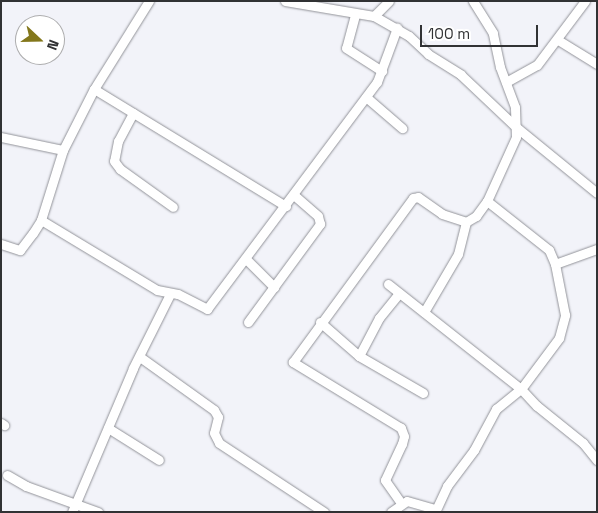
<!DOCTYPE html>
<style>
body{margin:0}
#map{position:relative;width:598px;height:513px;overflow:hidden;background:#f2f3f9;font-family:"Space Grotesk",sans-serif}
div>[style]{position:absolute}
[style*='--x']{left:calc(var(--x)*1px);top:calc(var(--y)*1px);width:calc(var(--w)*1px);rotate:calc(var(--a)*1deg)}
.roads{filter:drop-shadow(0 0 1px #929399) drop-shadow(0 0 1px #929399)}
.street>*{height:9px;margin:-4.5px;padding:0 4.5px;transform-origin:4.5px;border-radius:4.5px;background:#fff}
span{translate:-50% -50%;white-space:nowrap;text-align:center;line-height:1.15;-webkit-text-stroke:4.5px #fff;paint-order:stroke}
.frame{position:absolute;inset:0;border:2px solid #313234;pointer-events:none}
.north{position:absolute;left:15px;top:15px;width:50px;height:50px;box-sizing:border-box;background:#fff;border:1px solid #adadae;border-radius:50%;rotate:111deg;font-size:14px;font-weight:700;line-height:20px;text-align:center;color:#313234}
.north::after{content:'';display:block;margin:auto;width:18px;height:22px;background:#83771b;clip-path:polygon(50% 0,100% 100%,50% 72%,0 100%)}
.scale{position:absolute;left:420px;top:25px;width:118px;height:22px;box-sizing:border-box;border:2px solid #313234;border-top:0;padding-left:6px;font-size:15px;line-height:18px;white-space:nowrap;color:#313234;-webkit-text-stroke:4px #fff;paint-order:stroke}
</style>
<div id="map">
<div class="roads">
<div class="street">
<div style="--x:285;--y:1;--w:90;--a:9.6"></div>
<div style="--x:374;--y:16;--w:21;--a:-45"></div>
<div style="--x:355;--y:15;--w:34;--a:105"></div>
<div style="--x:346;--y:48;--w:43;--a:32.6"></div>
<div style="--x:374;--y:16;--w:40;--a:29.7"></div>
<div style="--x:409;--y:36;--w:26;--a:43"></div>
<div style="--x:428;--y:54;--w:39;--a:32"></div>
<div style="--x:461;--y:75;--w:76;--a:43.4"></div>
<div style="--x:516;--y:127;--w:104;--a:39.2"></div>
<div style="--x:558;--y:40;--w:46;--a:31.6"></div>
<div style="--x:506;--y:82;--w:35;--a:-29"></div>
<div style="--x:537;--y:65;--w:80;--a:-53.1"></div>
<div style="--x:94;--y:89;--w:225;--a:31.4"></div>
<div style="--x:366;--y:97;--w:48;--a:40.7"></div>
<div style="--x:133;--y:113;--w:32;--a:118"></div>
<div style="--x:118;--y:141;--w:20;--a:101"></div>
<div style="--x:114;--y:161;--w:10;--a:53"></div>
<div style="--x:120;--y:169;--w:65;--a:35.6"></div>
<div style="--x:1;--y:137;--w:63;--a:11.8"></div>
<div style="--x:41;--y:220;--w:135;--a:31.1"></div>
<div style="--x:157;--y:290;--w:21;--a:11"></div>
<div style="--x:178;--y:294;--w:33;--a:27"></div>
<div style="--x:207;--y:309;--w:284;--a:-53.2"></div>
<div style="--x:377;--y:82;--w:58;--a:-69.7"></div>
<div style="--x:1;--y:244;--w:20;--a:18"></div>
<div style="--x:20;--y:250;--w:21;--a:-53"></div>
<div style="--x:33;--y:233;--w:15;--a:-58"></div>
<div style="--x:41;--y:220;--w:73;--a:-72.6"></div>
<div style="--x:63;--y:150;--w:68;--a:-63.1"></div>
<div style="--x:94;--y:89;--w:104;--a:-58"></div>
<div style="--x:246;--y:259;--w:40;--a:45"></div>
<div style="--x:555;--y:264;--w:45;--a:-19.7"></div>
<div style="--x:388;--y:284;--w:169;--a:38.3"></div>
<div style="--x:521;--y:389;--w:64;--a:-53.3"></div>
<div style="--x:559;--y:338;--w:24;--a:-75"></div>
<div style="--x:565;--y:315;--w:52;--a:-101.1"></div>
<div style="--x:555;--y:264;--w:15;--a:-113"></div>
<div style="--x:549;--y:250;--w:79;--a:-141.7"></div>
<div style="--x:424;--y:312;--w:67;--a:-59.6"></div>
<div style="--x:458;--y:254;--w:33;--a:-76"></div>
<div style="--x:248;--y:322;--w:122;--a:-53.7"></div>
<div style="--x:320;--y:224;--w:8;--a:-104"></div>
<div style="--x:318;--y:216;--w:32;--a:-139"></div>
<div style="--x:320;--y:322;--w:52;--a:41.1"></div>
<div style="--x:359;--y:356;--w:74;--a:30"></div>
<div style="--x:359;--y:356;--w:43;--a:-62.2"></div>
<div style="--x:379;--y:318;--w:32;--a:-51"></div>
<div style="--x:140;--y:357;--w:91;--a:35.6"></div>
<div style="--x:214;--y:410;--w:8;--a:60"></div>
<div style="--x:218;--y:417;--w:16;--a:104"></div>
<div style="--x:214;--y:433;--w:11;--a:63"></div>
<div style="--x:219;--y:443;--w:126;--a:33.3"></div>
<div style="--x:1;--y:423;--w:4;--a:34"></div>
<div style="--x:108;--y:428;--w:60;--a:32.1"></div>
<div style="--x:7;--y:475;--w:22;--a:30"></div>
<div style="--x:26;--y:486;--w:77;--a:19.9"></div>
<div style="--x:401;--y:503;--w:28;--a:-125"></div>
<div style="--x:385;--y:480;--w:40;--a:-65"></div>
<div style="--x:402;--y:444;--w:8;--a:-76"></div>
<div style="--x:404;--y:436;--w:9;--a:-111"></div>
<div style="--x:401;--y:428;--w:127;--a:-148.6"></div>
<div style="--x:293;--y:362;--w:203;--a:-53.8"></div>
<div style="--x:413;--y:198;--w:5;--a:-11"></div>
<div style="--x:418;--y:197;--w:29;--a:35"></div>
<div style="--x:442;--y:214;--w:25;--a:18"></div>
<div style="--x:466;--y:222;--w:12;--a:-31"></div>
<div style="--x:476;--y:216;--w:19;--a:-54"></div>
<div style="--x:487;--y:201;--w:70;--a:-65.6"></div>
<div style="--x:516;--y:137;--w:30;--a:-92"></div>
<div style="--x:515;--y:107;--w:43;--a:-110.6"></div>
<div style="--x:500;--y:67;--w:35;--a:-102"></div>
<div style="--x:493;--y:33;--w:38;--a:-122"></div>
<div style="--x:72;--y:512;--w:156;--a:-67"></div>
<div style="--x:133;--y:368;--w:83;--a:-63.4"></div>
<div style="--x:391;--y:512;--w:19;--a:-35"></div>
<div style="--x:407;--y:501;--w:29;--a:16"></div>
<div style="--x:435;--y:512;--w:29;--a:-65"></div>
<div style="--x:447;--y:486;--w:45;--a:-53.1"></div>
<div style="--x:474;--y:450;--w:47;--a:-61.8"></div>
<div style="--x:496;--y:409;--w:32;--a:-39"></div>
<div style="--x:521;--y:389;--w:23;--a:47"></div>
<div style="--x:537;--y:406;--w:59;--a:38.8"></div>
<div style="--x:583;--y:443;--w:22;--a:51"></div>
</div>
</div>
<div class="frame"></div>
<div class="north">N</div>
<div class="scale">100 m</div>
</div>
